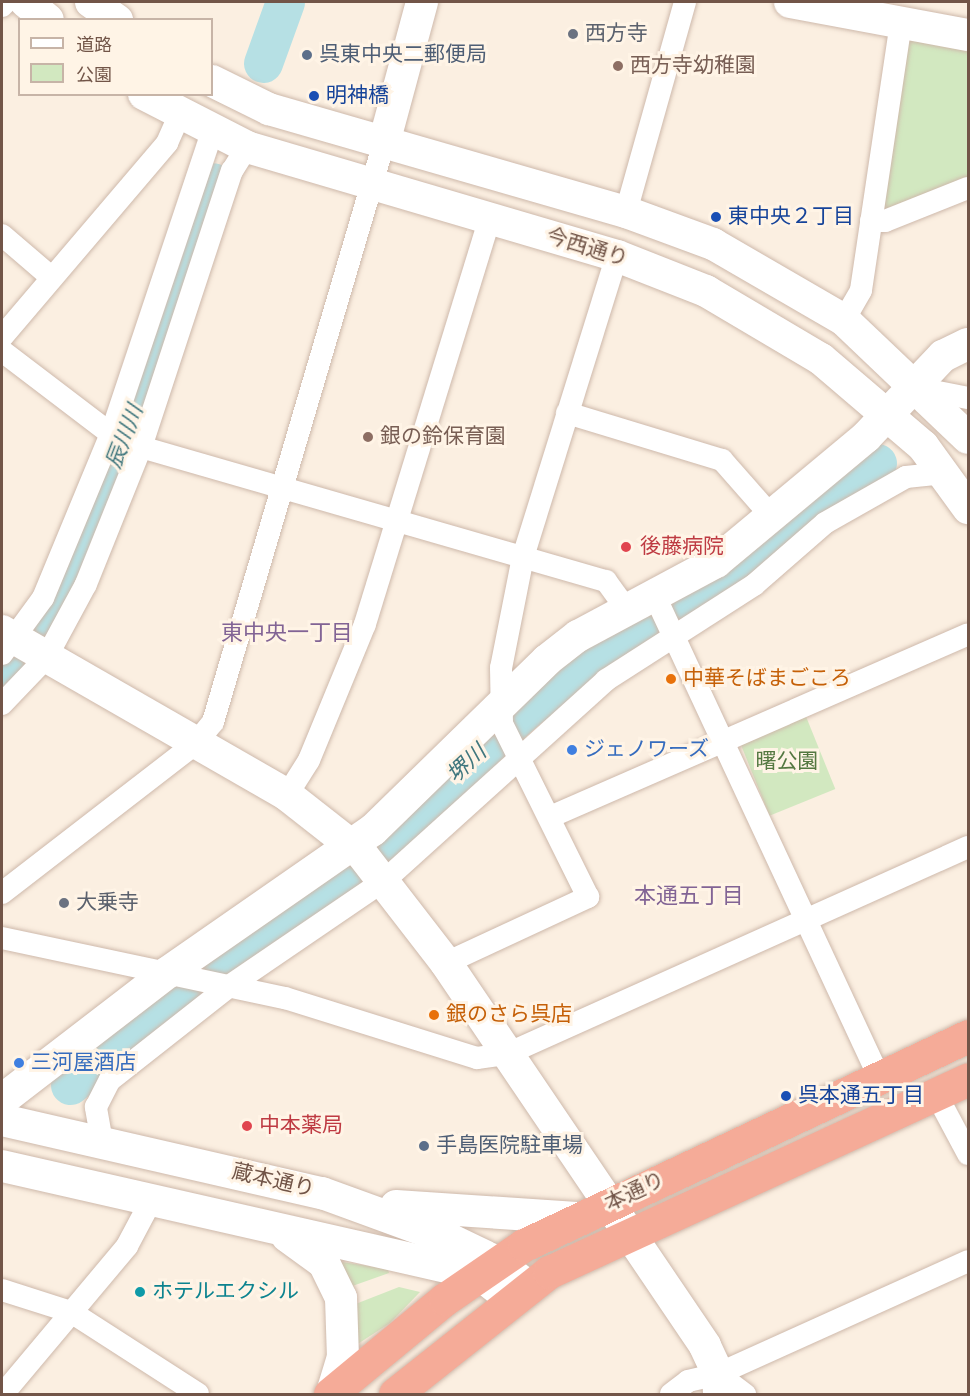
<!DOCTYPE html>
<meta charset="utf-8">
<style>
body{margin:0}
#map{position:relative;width:970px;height:1396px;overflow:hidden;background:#fbefe1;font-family:"Varela Round","Noto Sans JP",sans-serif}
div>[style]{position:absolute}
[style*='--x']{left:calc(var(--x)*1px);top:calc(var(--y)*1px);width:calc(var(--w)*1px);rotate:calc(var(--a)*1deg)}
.green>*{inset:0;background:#d2e8c0;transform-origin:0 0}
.river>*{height:39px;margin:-19.5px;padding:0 19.5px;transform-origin:19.5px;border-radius:19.5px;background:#b6e0e4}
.roads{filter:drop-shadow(0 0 2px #ceb9ab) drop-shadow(0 0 2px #ceb9ab)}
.street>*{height:22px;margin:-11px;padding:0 11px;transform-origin:11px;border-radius:11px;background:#fff}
.secondary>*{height:32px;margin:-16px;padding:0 16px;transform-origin:16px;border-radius:16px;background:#fff}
.highway>*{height:33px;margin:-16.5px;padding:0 16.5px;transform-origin:16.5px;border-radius:16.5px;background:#f5ab98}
.dots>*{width:16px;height:16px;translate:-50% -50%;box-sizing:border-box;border:3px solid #fff4e6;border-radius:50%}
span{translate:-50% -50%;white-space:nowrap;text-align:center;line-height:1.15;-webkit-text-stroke:6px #fff4e6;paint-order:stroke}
.worship-label{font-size:21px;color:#5b616d}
.left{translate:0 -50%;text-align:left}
.service-label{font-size:21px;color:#4e5e75}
.education-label{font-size:21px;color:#785e54}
.transit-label{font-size:21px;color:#164399}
.street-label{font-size:21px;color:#725548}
.health-label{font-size:21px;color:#be3a42}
.food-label{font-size:21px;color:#c56008}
.shop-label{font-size:21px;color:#366cbe}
.park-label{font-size:21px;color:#547841}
.culture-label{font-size:21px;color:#0d838f}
.water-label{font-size:22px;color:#40777e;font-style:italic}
.neighbourhood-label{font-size:22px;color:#826495}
.frame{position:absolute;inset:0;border:3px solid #725548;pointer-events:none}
.legend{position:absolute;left:18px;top:18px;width:195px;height:78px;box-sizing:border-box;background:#fff4e6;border:2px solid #c7b4a7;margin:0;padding:8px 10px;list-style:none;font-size:18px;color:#725548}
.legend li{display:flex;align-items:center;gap:12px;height:30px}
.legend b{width:30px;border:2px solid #c7b4a7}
</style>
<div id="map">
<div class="green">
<div style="clip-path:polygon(906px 34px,968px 43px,968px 179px,879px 215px)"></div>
<div style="left:805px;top:714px;width:81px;height:71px;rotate:68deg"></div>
<div style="clip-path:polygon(329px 1260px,388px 1269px,389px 1273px,344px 1289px)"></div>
<div style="clip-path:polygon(399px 1287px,420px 1292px,390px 1323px,353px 1347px,353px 1305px)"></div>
</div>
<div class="river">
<div style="--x:263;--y:63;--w:65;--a:-70.2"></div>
<div style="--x:2;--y:676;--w:96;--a:-55.6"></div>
<div style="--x:56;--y:597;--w:147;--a:-65.9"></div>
<div style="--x:116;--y:463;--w:297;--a:-71"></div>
<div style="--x:70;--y:1085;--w:263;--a:-39.1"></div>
<div style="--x:274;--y:919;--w:92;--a:-31.6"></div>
<div style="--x:352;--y:871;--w:232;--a:-42.9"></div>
<div style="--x:522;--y:713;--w:81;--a:-38"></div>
<div style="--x:586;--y:663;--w:69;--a:-32.5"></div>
<div style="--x:644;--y:626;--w:102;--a:-26.8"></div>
<div style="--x:735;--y:580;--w:184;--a:-39.5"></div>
</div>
<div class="roads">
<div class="street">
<div style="--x:2;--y:6;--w:6;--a:-45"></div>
<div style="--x:626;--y:212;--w:218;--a:-74.3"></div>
<div style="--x:871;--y:221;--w:14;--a:0"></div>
<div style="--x:885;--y:221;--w:89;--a:-21.7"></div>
<div style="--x:2;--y:235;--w:65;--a:40.6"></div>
<div style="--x:844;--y:320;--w:34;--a:-60"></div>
<div style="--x:861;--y:290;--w:271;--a:-81.5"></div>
<div style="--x:2;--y:337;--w:255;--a:-49.6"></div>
<div style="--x:167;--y:143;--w:30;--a:-66"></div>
<div style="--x:2;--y:351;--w:137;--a:37.3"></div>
<div style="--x:111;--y:434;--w:33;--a:23"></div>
<div style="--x:141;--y:447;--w:484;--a:16.1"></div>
<div style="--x:606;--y:581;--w:34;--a:54"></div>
<div style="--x:917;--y:388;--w:52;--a:11.1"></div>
<div style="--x:567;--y:413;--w:162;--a:16.9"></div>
<div style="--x:722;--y:460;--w:76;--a:48.7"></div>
<div style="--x:654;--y:594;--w:533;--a:65.02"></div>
<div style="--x:2;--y:654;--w:69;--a:-53.8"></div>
<div style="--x:43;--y:598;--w:178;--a:-67.5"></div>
<div style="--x:111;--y:434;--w:317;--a:-71.5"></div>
<div style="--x:2;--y:704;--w:64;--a:-46.3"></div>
<div style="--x:46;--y:658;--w:84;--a:-61.6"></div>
<div style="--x:86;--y:584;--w:148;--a:-68.1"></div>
<div style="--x:141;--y:447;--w:291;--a:-71.8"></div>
<div style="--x:232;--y:171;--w:28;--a:-58"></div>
<div style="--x:287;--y:795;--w:41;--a:-57.8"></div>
<div style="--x:309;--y:760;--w:147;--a:-67.6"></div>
<div style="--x:365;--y:624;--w:426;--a:-72.9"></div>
<div style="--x:550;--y:817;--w:456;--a:-23.6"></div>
<div style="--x:2;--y:893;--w:245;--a:-37.7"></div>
<div style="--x:196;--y:743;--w:27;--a:-51"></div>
<div style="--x:213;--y:722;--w:604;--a:-73.55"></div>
<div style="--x:2;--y:938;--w:289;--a:12"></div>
<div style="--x:285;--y:998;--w:201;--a:17.4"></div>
<div style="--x:477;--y:1058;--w:30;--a:-8"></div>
<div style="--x:507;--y:1054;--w:505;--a:-24.18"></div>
<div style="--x:446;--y:963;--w:157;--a:-24.9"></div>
<div style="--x:588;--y:897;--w:193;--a:-116.4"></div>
<div style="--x:502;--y:724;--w:56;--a:-91"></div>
<div style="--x:501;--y:668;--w:113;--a:-78.8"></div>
<div style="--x:523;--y:557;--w:315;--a:-72.7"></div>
<div style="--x:936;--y:1094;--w:68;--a:61.9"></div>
<div style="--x:102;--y:1142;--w:36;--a:-100"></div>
<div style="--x:96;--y:1107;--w:30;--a:-63"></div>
<div style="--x:110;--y:1080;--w:150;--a:-38.2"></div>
<div style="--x:228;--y:987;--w:190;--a:-34.3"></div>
<div style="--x:385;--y:880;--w:298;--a:-42.1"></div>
<div style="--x:606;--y:680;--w:176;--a:-32.7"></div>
<div style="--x:754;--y:585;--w:94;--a:-41.1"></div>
<div style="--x:825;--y:523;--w:93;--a:-29.6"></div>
<div style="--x:906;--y:477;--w:36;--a:-6"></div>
<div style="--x:2;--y:1290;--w:72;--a:17.7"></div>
<div style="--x:71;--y:1312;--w:151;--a:32.8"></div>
<div style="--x:718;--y:1374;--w:34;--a:37"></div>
<div style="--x:3;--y:1394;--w:193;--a:-50"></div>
<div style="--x:127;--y:1246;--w:53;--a:-62"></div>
<div style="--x:671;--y:1394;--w:21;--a:-37"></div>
<div style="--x:688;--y:1381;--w:31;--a:-13"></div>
<div style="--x:718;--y:1374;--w:274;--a:-24.3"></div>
</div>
<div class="secondary">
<div style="--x:26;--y:2;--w:28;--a:39"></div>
<div style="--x:91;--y:2;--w:32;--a:35"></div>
<div style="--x:790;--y:2;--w:181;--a:10.5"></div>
<div style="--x:212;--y:81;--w:64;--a:26.2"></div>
<div style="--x:269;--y:109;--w:372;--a:16.1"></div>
<div style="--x:626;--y:212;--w:93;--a:20.2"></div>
<div style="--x:713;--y:244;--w:151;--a:30.1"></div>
<div style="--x:844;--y:320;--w:171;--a:43.6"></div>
<div style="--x:144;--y:94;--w:116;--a:27.2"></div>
<div style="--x:247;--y:147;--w:386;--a:16.4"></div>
<div style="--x:617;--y:256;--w:96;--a:21.5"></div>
<div style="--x:706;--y:291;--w:134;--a:30.6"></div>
<div style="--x:821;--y:359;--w:134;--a:40.5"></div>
<div style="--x:923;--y:446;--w:77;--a:54"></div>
<div style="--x:384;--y:143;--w:146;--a:-74.9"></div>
<div style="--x:2;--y:631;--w:329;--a:29.9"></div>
<div style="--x:287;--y:795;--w:94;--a:38.1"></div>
<div style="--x:361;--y:853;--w:139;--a:52.3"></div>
<div style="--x:446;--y:963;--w:462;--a:55.9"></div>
<div style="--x:705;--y:1346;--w:31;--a:65"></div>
<div style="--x:718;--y:1374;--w:20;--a:87"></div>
<div style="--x:2;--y:1100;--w:208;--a:-37.6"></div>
<div style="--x:167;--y:973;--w:251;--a:-34.8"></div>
<div style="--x:373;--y:830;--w:243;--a:-44.3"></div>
<div style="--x:547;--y:660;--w:39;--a:-38"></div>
<div style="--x:578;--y:636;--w:157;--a:-28.2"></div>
<div style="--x:716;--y:562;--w:195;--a:-39.8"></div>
<div style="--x:866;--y:437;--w:112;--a:-46.5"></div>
<div style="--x:943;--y:356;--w:28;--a:-26"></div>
<div style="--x:2;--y:1120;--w:328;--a:12.9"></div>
<div style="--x:322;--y:1193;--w:137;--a:20"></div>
<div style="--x:451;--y:1240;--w:51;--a:25.6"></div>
<div style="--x:497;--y:1262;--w:39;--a:38"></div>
<div style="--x:2;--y:1166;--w:489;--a:12.8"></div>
<div style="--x:479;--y:1274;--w:23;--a:38"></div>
<div style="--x:396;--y:1206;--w:181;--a:3.8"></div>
<div style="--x:287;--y:1236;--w:46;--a:36.1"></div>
<div style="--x:324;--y:1263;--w:39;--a:64"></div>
<div style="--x:341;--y:1298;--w:59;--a:88.1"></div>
<div style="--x:343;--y:1357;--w:37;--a:107"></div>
</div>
<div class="highway">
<div style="--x:330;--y:1394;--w:149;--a:-39.6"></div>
<div style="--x:445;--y:1299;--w:96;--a:-34.4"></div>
<div style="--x:524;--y:1245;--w:491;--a:-25.2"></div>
<div style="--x:395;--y:1394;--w:196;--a:-38.4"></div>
<div style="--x:549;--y:1272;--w:461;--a:-24.7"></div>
</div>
</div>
<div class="dots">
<div style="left:573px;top:34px;background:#6b7280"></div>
<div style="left:307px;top:55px;background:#5c6f8a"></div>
<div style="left:618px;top:66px;background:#8d6e63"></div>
<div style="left:314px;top:96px;background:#1a4fb4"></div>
<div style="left:716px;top:217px;background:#1a4fb4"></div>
<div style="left:368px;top:437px;background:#8d6e63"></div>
<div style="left:626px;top:547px;background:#e0444e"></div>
<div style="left:671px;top:679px;background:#e8710a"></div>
<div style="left:572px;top:750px;background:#3f7fe0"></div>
<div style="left:64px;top:903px;background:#6b7280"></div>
<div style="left:434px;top:1015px;background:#e8710a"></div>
<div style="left:19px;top:1063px;background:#3f7fe0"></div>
<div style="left:786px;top:1096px;background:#1a4fb4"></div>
<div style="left:247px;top:1126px;background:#e0444e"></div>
<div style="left:424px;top:1146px;background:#5c6f8a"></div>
<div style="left:140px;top:1292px;background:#0f9aa8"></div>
</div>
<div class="worship-label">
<span class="left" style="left:585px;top:34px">西方寺</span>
<span class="left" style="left:76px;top:903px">大乗寺</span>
</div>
<div class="service-label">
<span class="left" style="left:319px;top:55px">呉東中央二郵便局</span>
<span class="left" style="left:436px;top:1146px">手島医院駐車場</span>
</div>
<div class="education-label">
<span class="left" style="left:630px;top:66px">西方寺幼稚園</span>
<span class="left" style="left:380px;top:437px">銀の鈴保育園</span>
</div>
<div class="transit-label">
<span class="left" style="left:326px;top:96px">明神橋</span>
<span class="left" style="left:728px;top:217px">東中央２丁目</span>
<span class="left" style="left:798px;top:1096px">呉本通五丁目</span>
</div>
<div class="street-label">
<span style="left:587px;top:248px;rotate:17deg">今西通り</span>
<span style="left:273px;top:1181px;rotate:13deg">蔵本通り</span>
<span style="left:635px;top:1192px;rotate:-25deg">本通り</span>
</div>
<div class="health-label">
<span class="left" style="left:640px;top:547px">後藤病院</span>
<span class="left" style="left:259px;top:1126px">中本薬局</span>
</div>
<div class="food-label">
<span class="left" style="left:683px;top:679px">中華そばまごころ</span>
<span class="left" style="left:446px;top:1015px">銀のさら呉店</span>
</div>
<div class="shop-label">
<span class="left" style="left:584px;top:750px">ジェノワーズ</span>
<span class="left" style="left:31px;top:1063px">三河屋酒店</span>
</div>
<div class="park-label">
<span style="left:787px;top:762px">曙公園</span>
</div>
<div class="culture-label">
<span class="left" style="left:152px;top:1292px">ホテルエクシル</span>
</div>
<div class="water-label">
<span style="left:125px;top:437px;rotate:-69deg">辰川川</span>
<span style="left:467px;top:764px;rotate:-43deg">堺川</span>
</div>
<div class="neighbourhood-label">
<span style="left:287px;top:634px">東中央一丁目</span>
<span style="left:689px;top:897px">本通五丁目</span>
</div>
<div class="frame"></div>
<ul class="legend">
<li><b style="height:8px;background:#fff"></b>道路</li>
<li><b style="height:16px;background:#d2e8c0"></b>公園</li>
</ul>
</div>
